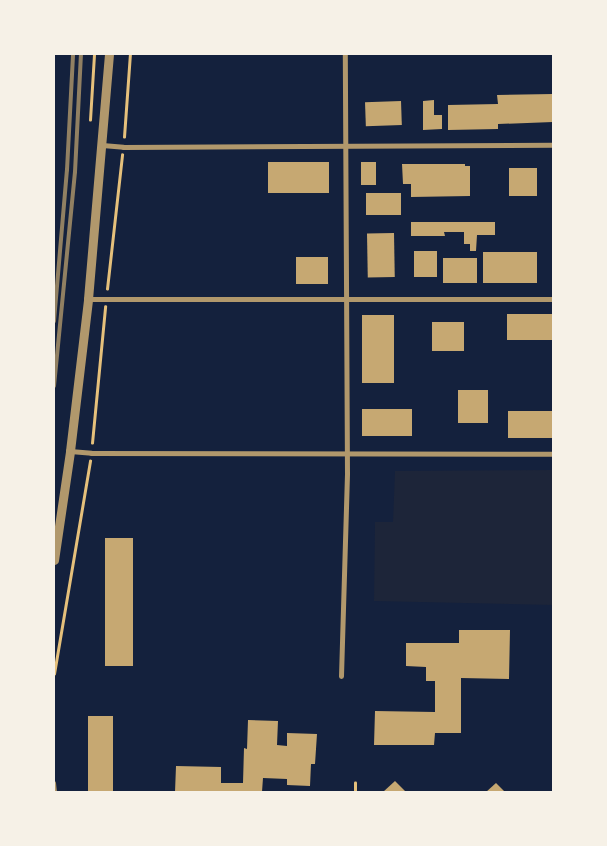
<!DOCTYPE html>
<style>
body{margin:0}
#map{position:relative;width:607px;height:846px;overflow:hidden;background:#14213d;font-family:Mulish,sans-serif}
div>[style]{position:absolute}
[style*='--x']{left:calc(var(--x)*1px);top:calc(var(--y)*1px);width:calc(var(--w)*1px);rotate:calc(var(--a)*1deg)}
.green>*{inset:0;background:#1d2539}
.building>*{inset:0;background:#c6a872;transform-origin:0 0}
.path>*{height:2.5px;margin:-1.25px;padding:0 1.25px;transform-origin:1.25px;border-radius:1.25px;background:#e5c07b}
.service>*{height:4px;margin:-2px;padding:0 2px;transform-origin:2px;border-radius:2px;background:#b1986c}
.minor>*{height:5px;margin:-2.5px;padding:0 2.5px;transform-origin:2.5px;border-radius:2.5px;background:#b1986c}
.tertiary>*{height:9px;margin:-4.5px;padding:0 4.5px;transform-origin:4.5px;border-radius:4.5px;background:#b1986c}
.rail>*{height:4px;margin:-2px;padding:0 2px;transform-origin:2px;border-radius:2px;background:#918062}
span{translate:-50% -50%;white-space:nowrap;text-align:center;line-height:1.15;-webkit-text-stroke:4px #f6f1e7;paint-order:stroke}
.frame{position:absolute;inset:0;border:55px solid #f6f1e7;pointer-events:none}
</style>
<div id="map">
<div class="green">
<div style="clip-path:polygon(553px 470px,553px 605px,374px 601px,375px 522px,393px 522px,395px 471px)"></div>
</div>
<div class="building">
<div style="clip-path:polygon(553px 94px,553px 122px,498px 124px,498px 129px,448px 130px,448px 105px,498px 104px,497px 95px)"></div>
<div style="clip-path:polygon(434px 100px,434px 115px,442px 115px,442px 129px,423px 130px,423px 101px)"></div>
<div style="left:401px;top:101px;width:24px;height:36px;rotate:88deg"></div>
<div style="left:329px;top:162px;width:31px;height:61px;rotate:90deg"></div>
<div style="left:361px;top:162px;width:15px;height:23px"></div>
<div style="clip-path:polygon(402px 164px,465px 164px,465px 166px,470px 166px,470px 196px,411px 197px,411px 184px,403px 184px)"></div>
<div style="left:509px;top:168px;width:28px;height:28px"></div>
<div style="left:366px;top:193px;width:35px;height:22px"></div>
<div style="clip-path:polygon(411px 222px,495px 222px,495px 235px,477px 235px,476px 251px,470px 251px,470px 244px,464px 244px,464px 232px,444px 232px,445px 236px,411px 236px)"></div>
<div style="left:394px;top:233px;width:44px;height:27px;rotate:89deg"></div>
<div style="left:414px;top:251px;width:23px;height:26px"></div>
<div style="left:483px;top:252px;width:54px;height:31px"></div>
<div style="left:296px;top:257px;width:32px;height:27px"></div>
<div style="left:443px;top:258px;width:34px;height:25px"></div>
<div style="left:553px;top:314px;width:26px;height:46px;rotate:90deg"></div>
<div style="left:362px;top:315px;width:32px;height:68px"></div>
<div style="left:464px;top:322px;width:29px;height:32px;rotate:90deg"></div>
<div style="left:458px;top:390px;width:30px;height:33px"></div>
<div style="left:412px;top:409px;width:27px;height:50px;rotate:90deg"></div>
<div style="left:553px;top:411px;width:27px;height:45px;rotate:90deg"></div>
<div style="left:105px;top:538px;width:28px;height:128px"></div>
<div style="clip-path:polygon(459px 630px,510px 630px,509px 679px,461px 678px,461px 733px,435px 733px,434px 745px,374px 745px,375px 711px,435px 712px,435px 681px,426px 681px,426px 667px,406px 666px,406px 643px,459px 643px)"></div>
<div style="left:88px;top:716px;width:25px;height:76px"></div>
<div style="clip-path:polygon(248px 720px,278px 721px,277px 745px,287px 746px,287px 733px,317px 734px,315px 764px,311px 764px,310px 786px,287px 785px,287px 779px,263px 778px,262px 792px,175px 792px,176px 766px,221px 767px,221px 783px,243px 783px,244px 748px,247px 749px)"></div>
<div style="clip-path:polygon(395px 781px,406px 792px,383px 792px)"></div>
<div style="clip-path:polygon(496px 783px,505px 792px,486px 792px)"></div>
</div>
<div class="path">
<div style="--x:90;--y:120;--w:66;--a:-86.5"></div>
<div style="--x:124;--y:137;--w:83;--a:-85.9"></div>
<div style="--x:107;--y:289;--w:135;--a:-83.6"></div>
<div style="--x:92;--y:443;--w:137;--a:-84.5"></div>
<div style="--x:54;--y:674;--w:216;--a:-80.4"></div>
<div style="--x:355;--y:792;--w:9;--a:-90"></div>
</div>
<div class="service">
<div style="--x:54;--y:783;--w:9;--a:84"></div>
</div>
<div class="minor">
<div style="--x:102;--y:145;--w:21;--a:5"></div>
<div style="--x:123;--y:147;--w:430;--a:-0.3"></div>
<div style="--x:88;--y:299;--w:465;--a:0"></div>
<div style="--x:70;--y:451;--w:21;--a:5"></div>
<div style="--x:91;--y:453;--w:462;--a:0.1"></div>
<div style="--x:341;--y:676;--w:203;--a:-88.3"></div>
<div style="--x:347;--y:473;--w:419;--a:-90.3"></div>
</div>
<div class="tertiary">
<div style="--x:54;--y:560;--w:110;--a:-81.6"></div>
<div style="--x:70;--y:451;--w:153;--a:-83.2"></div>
<div style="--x:88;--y:299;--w:246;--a:-85.1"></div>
</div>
<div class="rail">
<div style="--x:54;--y:321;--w:152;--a:-85.1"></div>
<div style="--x:67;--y:170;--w:116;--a:-87"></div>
<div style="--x:54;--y:386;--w:215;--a:-84.4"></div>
<div style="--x:75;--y:172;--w:118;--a:-87.1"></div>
</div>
<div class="frame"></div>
</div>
